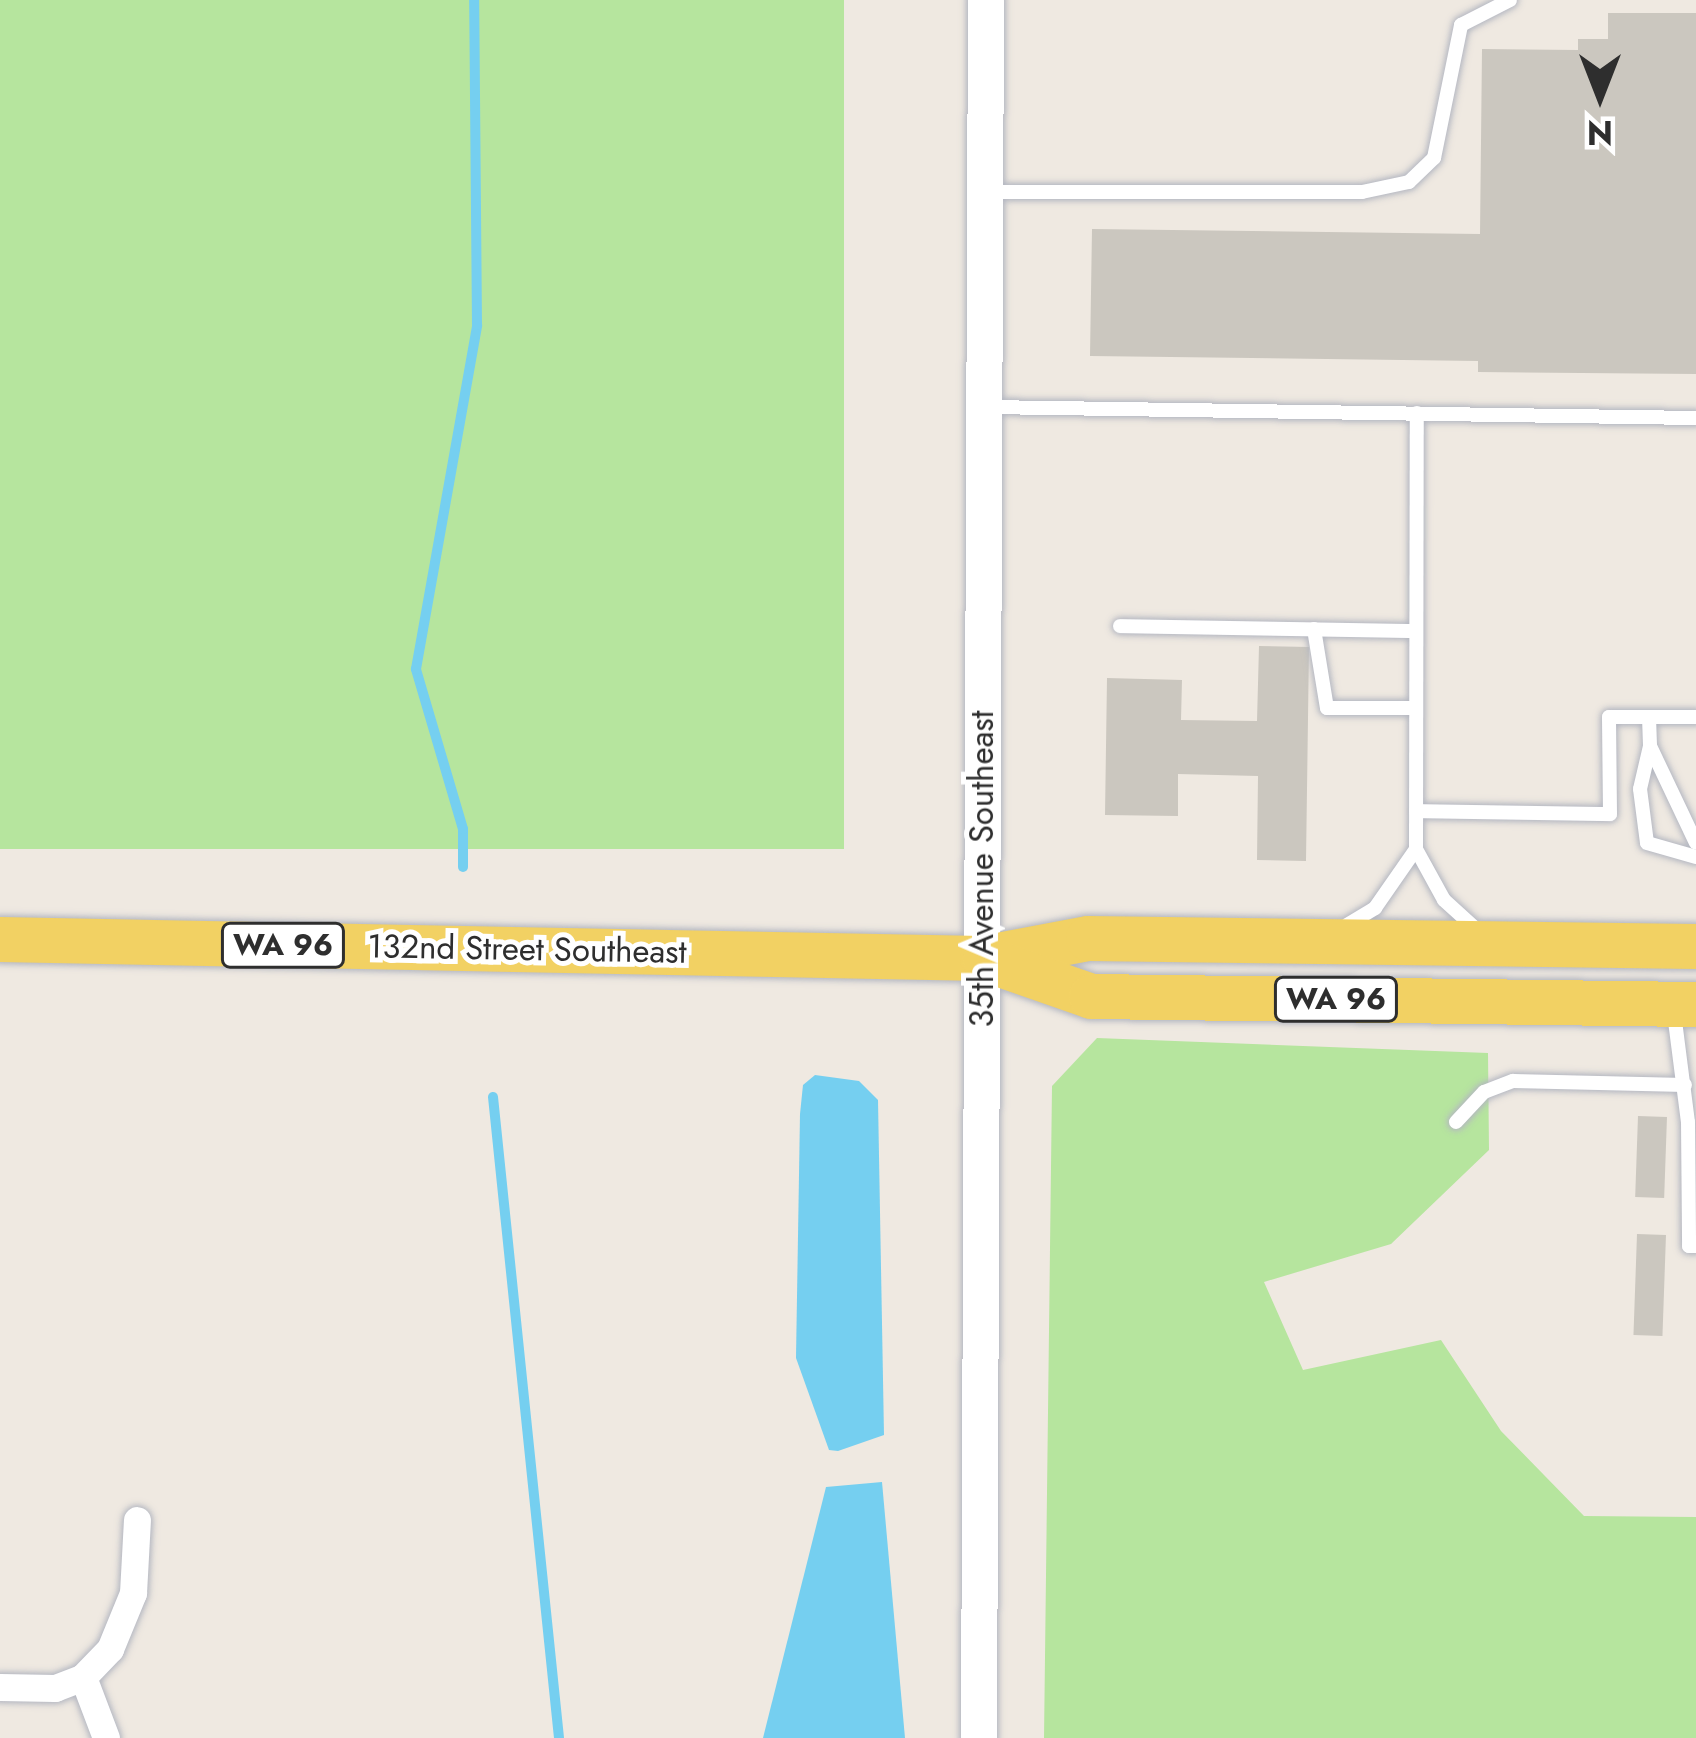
<!DOCTYPE html>
<style>
body{margin:0}
#map{position:relative;width:1696px;height:1738px;overflow:hidden;background:#efe9e1;font-family:Jost,sans-serif}
div>[style]{position:absolute}
[style*='--x']{left:calc(var(--x)*1px);top:calc(var(--y)*1px);width:calc(var(--w)*1px);rotate:calc(var(--a)*1deg)}
.green>*{inset:0;background:#b6e59e;transform-origin:0 0}
.water>*{inset:0;background:#75cff0}
.stream>*{height:10px;margin:-5px;padding:0 5px;transform-origin:5px;border-radius:5px;background:#75cff0}
.building>*{inset:0;background:#cbc7bf;transform-origin:0 0}
.roads{filter:drop-shadow(0 0 3px #b4b7c1) drop-shadow(0 0 3px #b4b7c1)}
.service>*{height:14px;margin:-7px;padding:0 7px;transform-origin:7px;border-radius:7px;background:#fff}
.minor>*{height:27px;margin:-13.5px;padding:0 13.5px;transform-origin:13.5px;border-radius:13.5px;background:#fff}
.tertiary>*{height:36px;margin:-18px;padding:0 18px;transform-origin:18px;border-radius:18px;background:#fff}
.primary>*{height:45px;margin:-22.5px;padding:0 22.5px;transform-origin:22.5px;border-radius:22.5px;background:#f2d163}
span{translate:-50% -50%;white-space:nowrap;text-align:center;line-height:1.15;-webkit-text-stroke:10px #fff;paint-order:stroke}
.shield-label span{padding:3px 9px;background:#fff;border:3px solid;border-radius:9px;-webkit-text-stroke-width:0}
.shield-label{font-size:30px;color:#2e2e2e;font-weight:700}
.street-label{font-size:33px;color:#2e2e2e}
.north{position:absolute;left:1540px;top:36px;width:120px;height:120px;-webkit-text-stroke:9px #fff;paint-order:stroke;rotate:180deg;font-size:33px;font-weight:700;line-height:48px;text-align:center;color:#2e2e2e}
.north::after{content:'';display:block;margin:auto;width:42px;height:54px;background:#2e2e2e;clip-path:polygon(50% 0,100% 100%,50% 72%,0 100%)}
</style>
<div id="map">
<div class="green">
<div style="left:0;top:0;width:844px;height:849px"></div>
<div style="clip-path:polygon(1097px 1038px,1488px 1053px,1489px 1150px,1391px 1244px,1264px 1282px,1303px 1370px,1441px 1340px,1501px 1431px,1584px 1516px,1696px 1517px,1696px 1738px,1044px 1738px,1052px 1086px)"></div>
</div>
<div class="water">
<div style="clip-path:polygon(815px 1075px,859px 1081px,878px 1100px,884px 1435px,838px 1451px,829px 1450px,796px 1358px,800px 1114px,803px 1085px)"></div>
<div style="clip-path:polygon(882px 1482px,905px 1738px,763px 1738px,826px 1487px)"></div>
</div>
<div class="stream">
<div style="--x:463;--y:867;--w:38;--a:-90"></div>
<div style="--x:463;--y:829;--w:167;--a:-106.4"></div>
<div style="--x:416;--y:669;--w:349;--a:-79.9"></div>
<div style="--x:477;--y:325;--w:325;--a:-90.5"></div>
<div style="--x:493;--y:1097;--w:644;--a:84.12"></div>
</div>
<div class="building">
<div style="clip-path:polygon(1608px 13px,1696px 13px,1696px 374px,1478px 372px,1478px 361px,1090px 356px,1092px 229px,1480px 234px,1482px 49px,1578px 50px,1578px 39px,1608px 39px)"></div>
<div style="clip-path:polygon(1259px 646px,1309px 647px,1306px 861px,1257px 860px,1258px 776px,1178px 774px,1178px 816px,1105px 815px,1107px 678px,1182px 680px,1181px 720px,1257px 721px)"></div>
<div style="left:1638px;top:1116px;width:29px;height:81px;rotate:2deg"></div>
<div style="left:1637px;top:1234px;width:29px;height:101px;rotate:2deg"></div>
</div>
<div class="roads">
<div class="service">
<div style="--x:988;--y:192;--w:374;--a:0"></div>
<div style="--x:1362;--y:192;--w:48;--a:-12"></div>
<div style="--x:1409;--y:182;--w:35;--a:-44"></div>
<div style="--x:1434;--y:158;--w:136;--a:-78.5"></div>
<div style="--x:1461;--y:25;--w:55;--a:-27"></div>
<div style="--x:987;--y:407;--w:709;--a:0.89"></div>
<div style="--x:1120;--y:626;--w:296;--a:1"></div>
<div style="--x:1314;--y:629;--w:80;--a:80.7"></div>
<div style="--x:1327;--y:708;--w:89;--a:0"></div>
<div style="--x:1649;--y:717;--w:29;--a:88"></div>
<div style="--x:1650;--y:746;--w:107;--a:64.6"></div>
<div style="--x:1650;--y:746;--w:44;--a:103.1"></div>
<div style="--x:1640;--y:789;--w:54;--a:82.6"></div>
<div style="--x:1647;--y:843;--w:51;--a:15.9"></div>
<div style="--x:1416;--y:811;--w:194;--a:0.9"></div>
<div style="--x:1610;--y:814;--w:97;--a:-90.6"></div>
<div style="--x:1609;--y:717;--w:87;--a:0"></div>
<div style="--x:1416;--y:849;--w:58;--a:61.2"></div>
<div style="--x:1444;--y:900;--w:43;--a:42.2"></div>
<div style="--x:1347;--y:925;--w:33;--a:-31"></div>
<div style="--x:1375;--y:908;--w:72;--a:-55.2"></div>
<div style="--x:1416;--y:849;--w:436;--a:-89.9"></div>
<div style="--x:1674;--y:1013;--w:110;--a:82.7"></div>
<div style="--x:1688;--y:1122;--w:124;--a:89.5"></div>
<div style="--x:1689;--y:1246;--w:7;--a:0"></div>
<div style="--x:1456;--y:1122;--w:41;--a:-47"></div>
<div style="--x:1484;--y:1092;--w:31;--a:-21"></div>
<div style="--x:1513;--y:1081;--w:172;--a:1.3"></div>
</div>
<div class="minor">
<div style="--x:83;--y:1677;--w:65;--a:69.3"></div>
<div style="--x:0;--y:1687;--w:55;--a:1"></div>
<div style="--x:55;--y:1688;--w:30;--a:-21"></div>
<div style="--x:83;--y:1677;--w:39;--a:-46"></div>
<div style="--x:110;--y:1649;--w:61;--a:-67.7"></div>
<div style="--x:133;--y:1593;--w:73;--a:-86.9"></div>
</div>
<div class="tertiary">
<div style="--x:979;--y:1738;--w:1738;--a:-89.77"></div>
</div>
<div class="primary">
<div style="--x:0;--y:939;--w:982;--a:1.11"></div>
<div style="--x:982;--y:958;--w:108;--a:-10.7"></div>
<div style="--x:1088;--y:938;--w:608;--a:0.75"></div>
<div style="--x:985;--y:959;--w:112;--a:19.2"></div>
<div style="--x:1091;--y:996;--w:605;--a:0.76"></div>
</div>
</div>
<div class="shield-label">
<span style="left:283px;top:945px">WA 96</span>
<span style="left:1336px;top:999px">WA 96</span>
</div>
<div class="street-label">
<span style="left:982px;top:869px;rotate:-90deg">35th Avenue Southeast</span>
<span style="left:527px;top:949px;rotate:1deg">132nd Street Southeast</span>
</div>
<div class="north">N</div>
</div>
